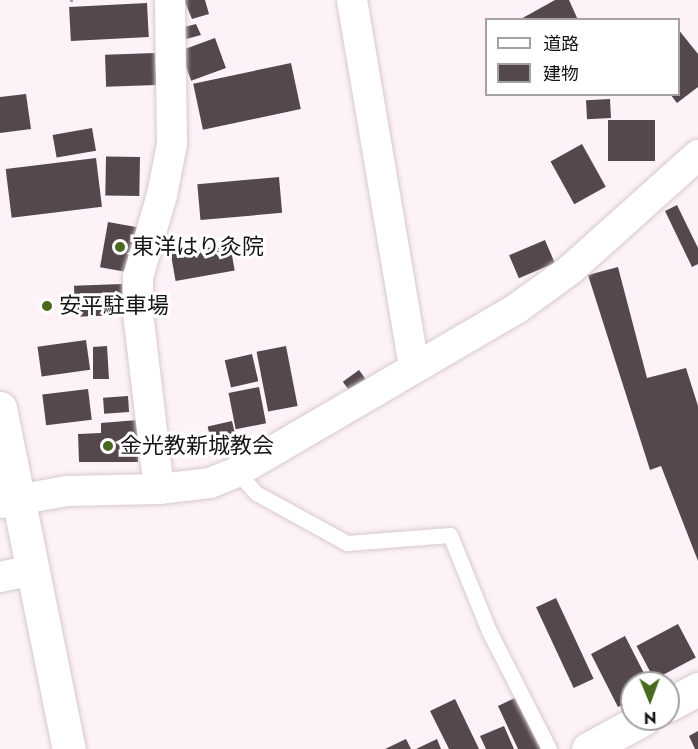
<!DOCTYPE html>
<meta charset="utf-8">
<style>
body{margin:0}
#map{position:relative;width:698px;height:749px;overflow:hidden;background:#fdf2f7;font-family:Jost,"Noto Sans JP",sans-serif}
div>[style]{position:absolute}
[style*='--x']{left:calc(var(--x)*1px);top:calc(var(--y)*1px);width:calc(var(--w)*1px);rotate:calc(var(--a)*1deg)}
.building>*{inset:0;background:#54484d;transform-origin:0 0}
.path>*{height:4px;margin-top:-2px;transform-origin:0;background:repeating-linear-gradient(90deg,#a69ea2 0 4.5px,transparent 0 7.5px)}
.roads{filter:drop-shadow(0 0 2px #d7c9cf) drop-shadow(0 0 2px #d7c9cf)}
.lane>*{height:15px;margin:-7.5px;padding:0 7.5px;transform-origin:7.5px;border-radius:7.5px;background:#fff}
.street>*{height:30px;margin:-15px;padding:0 15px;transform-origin:15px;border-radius:15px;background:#fff}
.secondary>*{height:33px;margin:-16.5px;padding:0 16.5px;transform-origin:16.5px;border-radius:16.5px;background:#fff}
.dots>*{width:16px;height:16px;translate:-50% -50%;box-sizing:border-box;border:3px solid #fff;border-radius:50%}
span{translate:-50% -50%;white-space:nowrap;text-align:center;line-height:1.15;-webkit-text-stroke:6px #fff;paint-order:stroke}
.poi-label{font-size:22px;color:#181416}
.left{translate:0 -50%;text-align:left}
.legend{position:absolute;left:485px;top:18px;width:195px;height:78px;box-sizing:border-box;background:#fff;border:2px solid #a3a1a2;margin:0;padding:8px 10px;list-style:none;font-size:18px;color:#181416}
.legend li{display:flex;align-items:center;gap:12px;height:30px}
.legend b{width:30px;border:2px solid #a3a1a2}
.north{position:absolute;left:620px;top:671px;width:60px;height:60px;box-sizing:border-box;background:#fff;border:2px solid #a3a1a2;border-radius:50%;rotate:179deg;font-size:16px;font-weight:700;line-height:24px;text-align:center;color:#181416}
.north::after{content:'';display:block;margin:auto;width:21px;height:27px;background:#49691f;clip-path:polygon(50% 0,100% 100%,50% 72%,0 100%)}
</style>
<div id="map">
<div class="building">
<div style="clip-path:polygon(184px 0,205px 0,209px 14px,192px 19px)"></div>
<div style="clip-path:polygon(555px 0,569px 0,578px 20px,519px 20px)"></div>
<div style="left:147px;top:3px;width:34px;height:78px;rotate:87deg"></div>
<div style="clip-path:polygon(196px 24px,201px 35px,179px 41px,177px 29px)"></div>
<div style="clip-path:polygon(678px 29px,698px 54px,698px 87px,677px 103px,670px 94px,678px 94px)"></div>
<div style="left:215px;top:38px;width:32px;height:37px;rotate:70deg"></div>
<div style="left:155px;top:53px;width:32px;height:50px;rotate:88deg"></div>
<div style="left:291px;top:63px;width:47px;height:100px;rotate:78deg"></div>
<div style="clip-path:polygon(26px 94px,31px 129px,0 133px,0 97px)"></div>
<div style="left:610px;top:99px;width:19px;height:24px;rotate:87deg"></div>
<div style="left:655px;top:120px;width:41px;height:47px;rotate:90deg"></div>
<div style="left:92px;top:128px;width:23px;height:40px;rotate:80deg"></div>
<div style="left:582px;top:144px;width:49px;height:36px;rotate:61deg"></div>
<div style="left:140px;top:157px;width:39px;height:34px;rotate:91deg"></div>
<div style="left:96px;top:158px;width:49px;height:91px;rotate:83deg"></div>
<div style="left:279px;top:177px;width:36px;height:82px;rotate:85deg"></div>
<div style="clip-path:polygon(677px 205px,698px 248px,698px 264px,692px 267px,665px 211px)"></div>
<div style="left:108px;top:222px;width:34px;height:46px;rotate:10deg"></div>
<div style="left:545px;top:240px;width:25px;height:39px;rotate:67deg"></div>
<div style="left:230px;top:244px;width:27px;height:60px;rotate:80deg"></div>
<div style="clip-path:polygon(618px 267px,647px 378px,686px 368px,698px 406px,698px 561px,661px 466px,650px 470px,588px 275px)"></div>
<div style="left:122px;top:284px;width:31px;height:48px;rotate:88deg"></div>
<div style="left:86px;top:340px;width:30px;height:49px;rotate:82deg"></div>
<div style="clip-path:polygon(107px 346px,109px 379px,93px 379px,93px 347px)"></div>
<div style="left:286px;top:346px;width:61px;height:30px;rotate:79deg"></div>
<div style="left:252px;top:354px;width:28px;height:28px;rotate:77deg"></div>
<div style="left:359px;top:370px;width:14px;height:20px;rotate:54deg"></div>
<div style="left:259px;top:387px;width:37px;height:31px;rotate:79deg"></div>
<div style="left:88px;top:389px;width:31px;height:46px;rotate:83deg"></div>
<div style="left:128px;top:396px;width:16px;height:25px;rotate:86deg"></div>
<div style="clip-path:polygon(138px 420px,138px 462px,79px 462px,78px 434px,101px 433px,101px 423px)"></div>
<div style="left:232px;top:421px;width:22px;height:25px;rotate:77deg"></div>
<div style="left:556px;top:598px;width:89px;height:22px;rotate:65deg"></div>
<div style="left:678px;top:624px;width:38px;height:47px;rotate:62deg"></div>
<div style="clip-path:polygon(625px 636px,649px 683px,632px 683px,632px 700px,618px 707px,591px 654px)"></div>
<div style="clip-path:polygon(517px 697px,542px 749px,518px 749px,498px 706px)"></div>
<div style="clip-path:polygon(455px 699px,479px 749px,449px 749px,430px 711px)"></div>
<div style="clip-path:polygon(504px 726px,514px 749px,486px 749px,480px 736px)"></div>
<div style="clip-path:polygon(698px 731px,698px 749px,695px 749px,689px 736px)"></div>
<div style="clip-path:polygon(406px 739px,411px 749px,385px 749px)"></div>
<div style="clip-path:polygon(437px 739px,441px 749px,416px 749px)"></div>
</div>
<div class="path">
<div style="--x:70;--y:0;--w:3;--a:0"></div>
</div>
<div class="roads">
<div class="lane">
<div style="--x:237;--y:472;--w:28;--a:48"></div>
<div style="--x:256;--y:493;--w:104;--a:28.8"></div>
<div style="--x:347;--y:543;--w:103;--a:-4.4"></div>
<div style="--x:450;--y:535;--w:104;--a:67.9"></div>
<div style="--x:489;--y:631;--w:132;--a:63"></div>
</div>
<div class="street">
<div style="--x:352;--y:0;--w:372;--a:80.4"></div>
<div style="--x:159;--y:489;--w:178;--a:-96.8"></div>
<div style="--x:138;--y:312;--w:35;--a:-90"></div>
<div style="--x:138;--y:277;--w:85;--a:-73.7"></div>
<div style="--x:162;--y:195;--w:52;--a:-78.9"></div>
<div style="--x:172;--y:144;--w:144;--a:-90.8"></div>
<div style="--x:0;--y:503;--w:68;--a:-10.2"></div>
<div style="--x:67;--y:491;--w:92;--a:-1.2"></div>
<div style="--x:159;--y:489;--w:51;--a:-6.7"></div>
<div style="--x:210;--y:483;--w:29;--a:-22"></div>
<div style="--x:237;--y:472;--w:323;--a:-30.3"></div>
<div style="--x:516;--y:309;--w:68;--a:-36"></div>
<div style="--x:571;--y:269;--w:171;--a:-41.9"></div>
<div style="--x:0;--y:577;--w:34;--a:-12"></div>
</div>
<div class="secondary">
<div style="--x:0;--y:408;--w:348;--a:78.6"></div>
<div style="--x:668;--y:705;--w:34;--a:-28"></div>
<div style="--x:588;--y:749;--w:63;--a:-28.6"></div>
</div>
</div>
<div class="dots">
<div style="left:120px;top:247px;background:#49691f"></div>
<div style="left:47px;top:306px;background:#49691f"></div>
<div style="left:108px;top:446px;background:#49691f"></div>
</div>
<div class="poi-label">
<span class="left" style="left:132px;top:247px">東洋はり灸院</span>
<span class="left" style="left:59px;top:306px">安平駐車場</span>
<span class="left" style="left:120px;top:446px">金光教新城教会</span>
</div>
<ul class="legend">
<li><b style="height:8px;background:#fff"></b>道路</li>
<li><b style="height:16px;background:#54484d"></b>建物</li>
</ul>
<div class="north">N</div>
</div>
